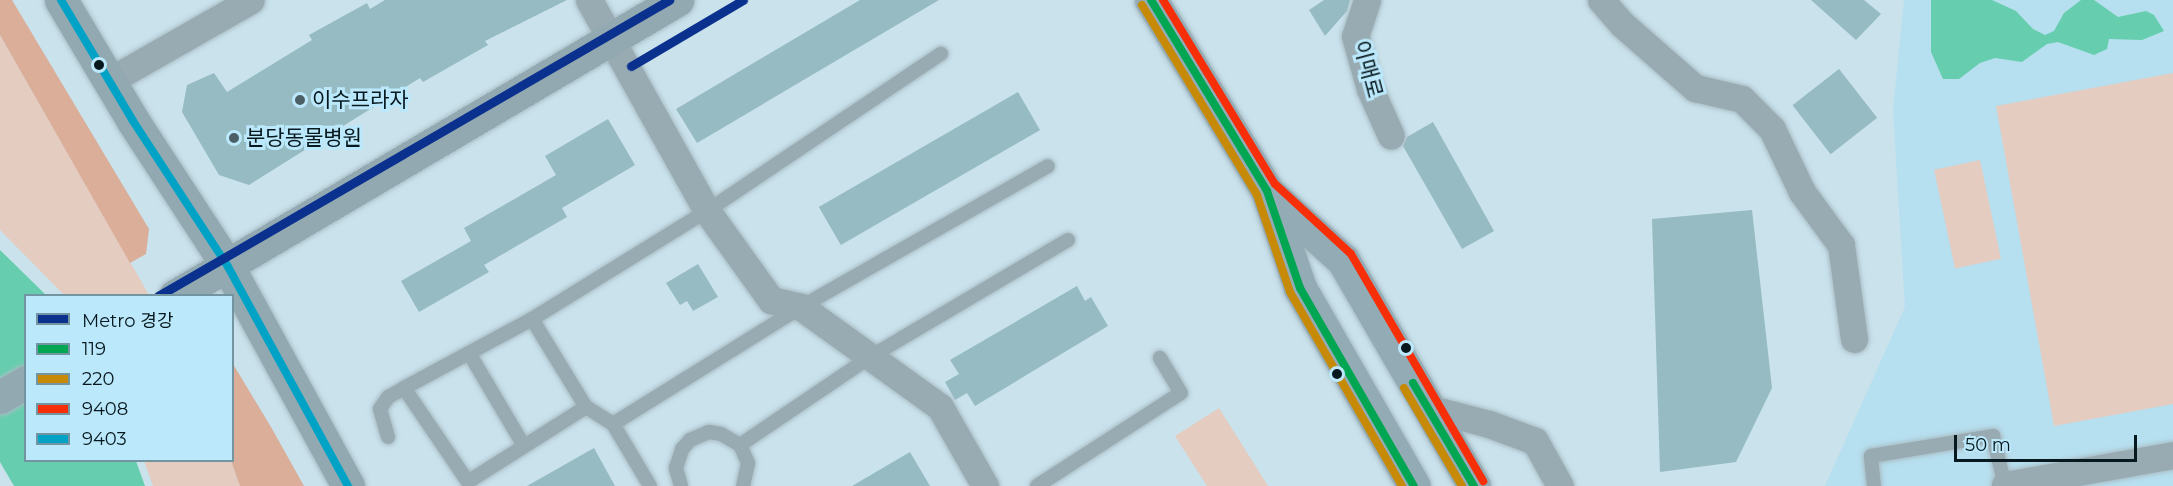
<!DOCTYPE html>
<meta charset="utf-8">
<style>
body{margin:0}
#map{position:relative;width:2173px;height:486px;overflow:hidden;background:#c9e2ec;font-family:Montserrat,"Noto Sans KR",sans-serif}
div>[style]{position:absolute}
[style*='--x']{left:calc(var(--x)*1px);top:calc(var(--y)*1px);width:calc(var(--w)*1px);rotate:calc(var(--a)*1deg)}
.built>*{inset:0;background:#b6dfef}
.green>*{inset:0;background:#e4ccc1;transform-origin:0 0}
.forest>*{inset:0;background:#daae99}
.water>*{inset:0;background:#66ceae}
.building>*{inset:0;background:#96bbc2;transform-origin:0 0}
.roads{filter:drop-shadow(0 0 2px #a9bcc4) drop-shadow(0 0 2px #a9bcc4)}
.lane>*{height:14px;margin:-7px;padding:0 7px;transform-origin:7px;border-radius:7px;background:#98abb2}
.street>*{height:27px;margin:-13.5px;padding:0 13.5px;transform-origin:13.5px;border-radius:13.5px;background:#98abb2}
.secondary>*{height:33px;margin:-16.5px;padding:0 16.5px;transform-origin:16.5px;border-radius:16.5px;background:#92a9b1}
.primary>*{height:33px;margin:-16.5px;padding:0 16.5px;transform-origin:16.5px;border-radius:16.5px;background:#93abb5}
.bus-1>*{height:8px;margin:-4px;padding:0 4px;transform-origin:4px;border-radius:4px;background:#00a651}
.bus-2>*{height:8px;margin:-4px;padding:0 4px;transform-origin:4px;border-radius:4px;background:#c78a06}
.bus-3>*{height:8px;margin:-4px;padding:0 4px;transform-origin:4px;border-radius:4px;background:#f72f08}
.bus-4>*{height:8px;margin:-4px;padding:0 4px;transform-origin:4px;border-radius:4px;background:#00a2c5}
.metro-1>*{height:9px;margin:-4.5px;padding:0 4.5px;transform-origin:4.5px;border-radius:4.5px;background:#0b318f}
.dots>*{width:16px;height:16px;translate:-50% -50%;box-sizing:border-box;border:3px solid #bbe8fa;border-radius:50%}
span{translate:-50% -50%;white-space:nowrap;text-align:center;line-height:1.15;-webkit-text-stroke:6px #bbe8fa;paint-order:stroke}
.street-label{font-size:21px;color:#07181e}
.poi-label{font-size:21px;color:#07181e}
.left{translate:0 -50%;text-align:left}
.legend{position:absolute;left:24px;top:294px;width:210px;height:168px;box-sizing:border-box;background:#bbe8fa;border:2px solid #7395a2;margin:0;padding:8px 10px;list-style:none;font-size:18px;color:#07181e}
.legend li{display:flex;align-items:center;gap:12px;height:30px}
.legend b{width:30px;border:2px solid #7395a2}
.scale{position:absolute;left:1954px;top:435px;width:183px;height:27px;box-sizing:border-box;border:3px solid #07181e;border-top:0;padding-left:8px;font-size:18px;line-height:21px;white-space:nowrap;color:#07181e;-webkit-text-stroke:4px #bbe8fa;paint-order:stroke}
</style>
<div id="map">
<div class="built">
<div style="clip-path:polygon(1904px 0,2173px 0,2173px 486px,1825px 486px,1905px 307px,1893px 110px)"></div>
</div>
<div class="green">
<div style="clip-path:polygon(0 35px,149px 295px,64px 295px,0 230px)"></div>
<div style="clip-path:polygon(2173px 73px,2173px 404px,2054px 426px,1996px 106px)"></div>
<div style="left:1980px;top:160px;width:101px;height:47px;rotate:78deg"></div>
<div style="clip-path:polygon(1219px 408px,1268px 486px,1207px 486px,1175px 436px)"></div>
<div style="clip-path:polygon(144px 461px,231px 461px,240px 486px,153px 486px)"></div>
</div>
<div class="forest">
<div style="clip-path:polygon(0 0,12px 0,149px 229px,146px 254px,130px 263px,0 35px)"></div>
<div style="clip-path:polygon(233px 364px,271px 427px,304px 486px,240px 486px,231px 461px)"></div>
</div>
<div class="water">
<div style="clip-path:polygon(1992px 0,2016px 11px,2033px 29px,2045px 35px,2054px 31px,2064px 13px,2081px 0,2094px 0,2118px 17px,2146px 11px,2154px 15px,2164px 31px,2142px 40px,2109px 39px,2107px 49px,2094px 55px,2058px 42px,2047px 44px,2022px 62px,1995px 58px,1980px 63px,1959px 79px,1943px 79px,1931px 52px,1931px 0)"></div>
<div style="clip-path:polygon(0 250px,46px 295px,26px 296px,26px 460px,136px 461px,145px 486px,14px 486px,0 462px)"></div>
</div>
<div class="building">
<div style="clip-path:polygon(385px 0,567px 0,485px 41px,488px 45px,423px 82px,420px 78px,249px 185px,219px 175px,182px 112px,187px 85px,214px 73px,227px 92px,312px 40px,309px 35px,367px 3px,370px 9px)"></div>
<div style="clip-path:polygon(860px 0,939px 0,697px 143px,676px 109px)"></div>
<div style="clip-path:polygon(1324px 0,1350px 0,1347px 11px,1325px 36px,1309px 10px)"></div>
<div style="clip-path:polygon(1811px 0,1864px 0,1881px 14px,1856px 40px)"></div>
<div style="left:1839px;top:69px;width:62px;height:59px;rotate:52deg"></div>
<div style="left:1018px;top:92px;width:44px;height:230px;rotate:60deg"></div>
<div style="clip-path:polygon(608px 119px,635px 165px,562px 208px,567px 217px,484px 265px,489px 272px,419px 312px,401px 281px,471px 241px,464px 228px,556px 175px,545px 156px)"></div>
<div style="clip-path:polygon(1433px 122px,1494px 231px,1462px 249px,1403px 146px,1407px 137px)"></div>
<div style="clip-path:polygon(1752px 210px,1772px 388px,1736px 462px,1660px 472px,1652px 219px)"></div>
<div style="clip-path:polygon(698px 264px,718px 297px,693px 311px,687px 301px,680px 305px,666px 283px)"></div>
<div style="clip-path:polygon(1077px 286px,1085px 301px,1091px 297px,1108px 326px,975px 406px,967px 393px,955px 400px,945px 382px,959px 374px,950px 360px)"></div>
<div style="clip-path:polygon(594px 448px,615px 486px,527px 486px)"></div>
<div style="clip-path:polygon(910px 452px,930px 486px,852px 486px)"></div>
</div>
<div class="roads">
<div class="lane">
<div style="--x:532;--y:319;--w:206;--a:-31.7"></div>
<div style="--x:707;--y:211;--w:282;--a:-33.9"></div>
<div style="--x:469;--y:353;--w:108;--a:59.4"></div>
<div style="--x:586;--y:407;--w:140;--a:147.6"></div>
<div style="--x:468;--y:482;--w:114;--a:-124.2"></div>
<div style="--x:404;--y:388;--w:145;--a:-28.3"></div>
<div style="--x:532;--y:319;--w:103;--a:58.5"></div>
<div style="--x:586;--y:407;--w:32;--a:32"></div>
<div style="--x:388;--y:437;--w:29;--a:-106"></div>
<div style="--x:380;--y:409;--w:14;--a:-56"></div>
<div style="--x:388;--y:397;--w:18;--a:-29"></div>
<div style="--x:740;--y:445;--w:157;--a:-34.1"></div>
<div style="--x:870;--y:357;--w:230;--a:-30.6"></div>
<div style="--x:650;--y:486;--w:72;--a:-120.8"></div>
<div style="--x:613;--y:424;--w:221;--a:-31.9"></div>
<div style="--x:801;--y:307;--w:284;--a:-29.7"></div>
<div style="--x:681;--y:486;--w:19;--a:-106"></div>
<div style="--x:676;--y:468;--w:20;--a:-72"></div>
<div style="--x:682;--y:449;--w:12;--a:-48"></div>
<div style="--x:690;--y:440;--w:21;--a:-23"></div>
<div style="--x:709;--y:432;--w:12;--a:9"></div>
<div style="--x:721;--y:434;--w:22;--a:30"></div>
<div style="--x:740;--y:445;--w:20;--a:66"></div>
<div style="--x:748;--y:463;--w:24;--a:102"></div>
<div style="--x:1037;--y:486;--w:171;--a:-32.9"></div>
<div style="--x:1181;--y:393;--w:41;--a:-121"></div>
<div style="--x:1874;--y:486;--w:30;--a:-96"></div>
<div style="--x:1871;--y:456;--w:124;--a:-9.3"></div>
<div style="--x:1993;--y:436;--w:51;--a:76.5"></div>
</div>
<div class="street">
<div style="--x:589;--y:0;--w:242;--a:60.8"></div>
<div style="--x:707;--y:211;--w:110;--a:54.3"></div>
<div style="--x:771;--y:300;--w:31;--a:13"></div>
<div style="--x:801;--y:307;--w:171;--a:35.7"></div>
<div style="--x:940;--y:407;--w:91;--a:60.3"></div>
<div style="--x:1367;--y:0;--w:38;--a:108"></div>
<div style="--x:1355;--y:36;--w:55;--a:74.2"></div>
<div style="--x:1370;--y:89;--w:51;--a:65.9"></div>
<div style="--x:1601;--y:0;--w:33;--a:49"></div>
<div style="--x:1623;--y:25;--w:96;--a:41.2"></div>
<div style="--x:1695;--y:88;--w:48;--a:13.2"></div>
<div style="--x:1742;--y:99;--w:42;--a:45"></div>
<div style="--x:1772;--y:129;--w:70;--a:64.5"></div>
<div style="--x:1802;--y:192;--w:66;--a:53.7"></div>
<div style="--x:1841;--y:245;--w:95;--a:82.1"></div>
<div style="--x:109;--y:81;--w:163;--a:-29.7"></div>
<div style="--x:1428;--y:408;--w:63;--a:14.7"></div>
<div style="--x:1489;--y:424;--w:49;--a:20.3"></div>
<div style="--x:1535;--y:441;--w:51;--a:60.9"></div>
<div style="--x:2005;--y:485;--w:171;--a:-10.1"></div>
</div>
<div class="secondary">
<div style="--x:61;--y:0;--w:141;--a:59.2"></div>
<div style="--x:133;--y:121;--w:172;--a:56.9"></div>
<div style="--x:227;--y:265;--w:252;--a:61.3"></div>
<div style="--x:175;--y:296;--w:583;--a:-30.53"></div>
<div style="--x:0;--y:397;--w:30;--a:-30"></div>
</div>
<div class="primary">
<div style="--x:1151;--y:0;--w:223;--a:58.7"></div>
<div style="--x:1267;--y:191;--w:102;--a:71.2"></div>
<div style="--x:1300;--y:288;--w:228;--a:60.1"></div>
<div style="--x:1269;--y:193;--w:100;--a:42.2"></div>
<div style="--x:1343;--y:260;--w:261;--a:59.9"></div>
</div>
</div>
<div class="bus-1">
<div style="--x:1151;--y:0;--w:223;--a:58.7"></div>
<div style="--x:1267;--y:191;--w:102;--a:71.2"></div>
<div style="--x:1300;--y:288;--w:228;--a:60.1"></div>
<div style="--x:1413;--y:383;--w:120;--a:59.4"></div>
</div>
<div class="bus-2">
<div style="--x:1142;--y:5;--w:222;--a:58.8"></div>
<div style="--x:1257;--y:195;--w:102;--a:71.2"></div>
<div style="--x:1290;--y:292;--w:224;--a:60"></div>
<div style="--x:1404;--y:388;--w:114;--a:59.4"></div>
</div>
<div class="bus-3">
<div style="--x:1163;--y:0;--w:215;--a:58.7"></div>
<div style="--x:1275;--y:184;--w:103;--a:42.6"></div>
<div style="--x:1351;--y:254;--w:263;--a:59.8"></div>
</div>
<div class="bus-4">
<div style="--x:61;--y:0;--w:141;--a:59.2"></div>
<div style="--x:133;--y:121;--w:172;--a:56.9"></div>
<div style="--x:227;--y:265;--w:252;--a:61.3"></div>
</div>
<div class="metro-1">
<div style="--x:631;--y:66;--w:130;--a:-30.5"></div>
<div style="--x:158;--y:296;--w:591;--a:-30.08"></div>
</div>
<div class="dots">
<div style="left:99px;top:65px;background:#07181e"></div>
<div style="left:300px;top:100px;background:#4b5f66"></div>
<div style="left:234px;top:138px;background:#4b5f66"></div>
<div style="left:1406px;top:348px;background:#07181e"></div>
<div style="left:1337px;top:374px;background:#07181e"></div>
</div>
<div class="street-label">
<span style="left:1368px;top:69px;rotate:75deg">이매로</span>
</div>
<div class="poi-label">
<span class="left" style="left:312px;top:100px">이수프라자</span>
<span class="left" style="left:246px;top:138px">분당동물병원</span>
</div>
<ul class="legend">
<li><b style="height:8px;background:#0b318f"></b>Metro 경강</li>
<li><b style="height:8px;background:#00a651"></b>119</li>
<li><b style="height:8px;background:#c78a06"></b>220</li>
<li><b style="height:8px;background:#f72f08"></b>9408</li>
<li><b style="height:8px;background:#00a2c5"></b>9403</li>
</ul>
<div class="scale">50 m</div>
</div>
